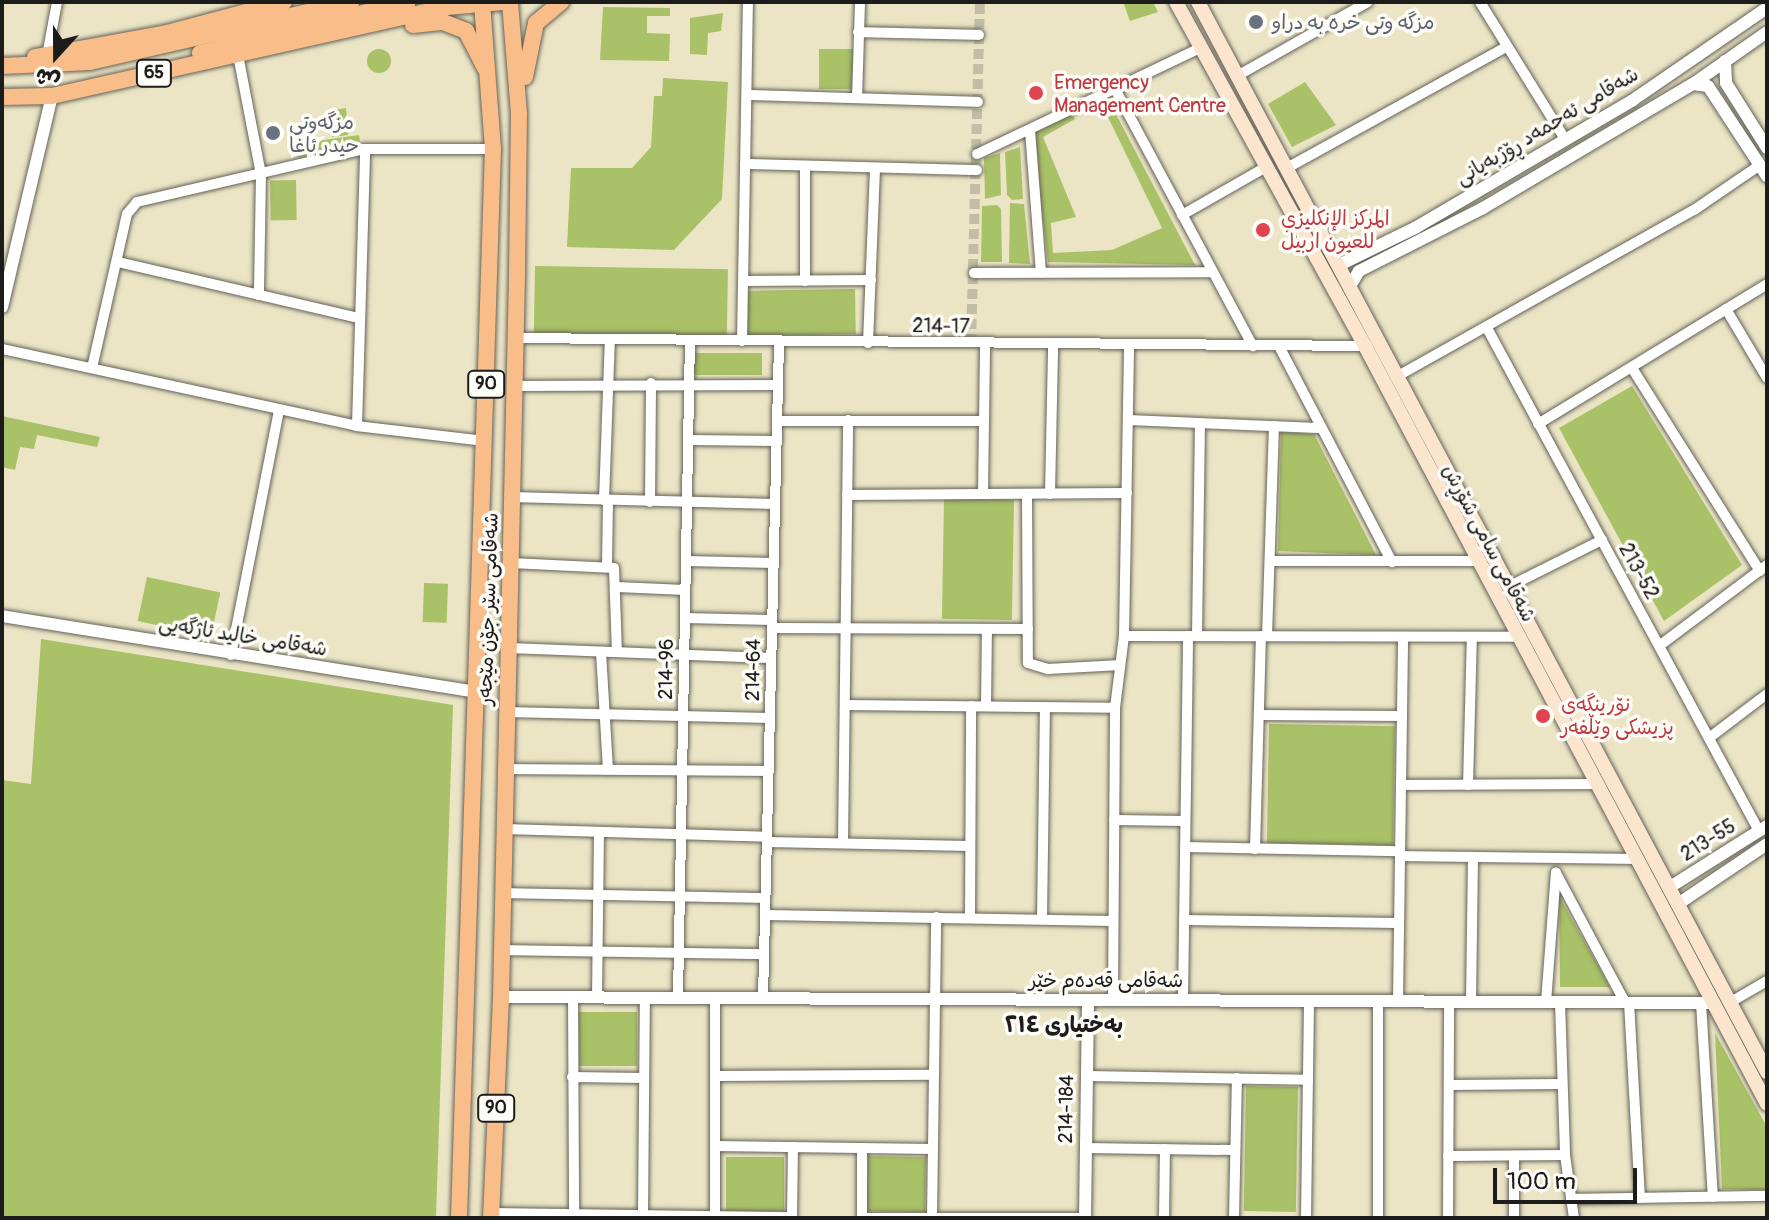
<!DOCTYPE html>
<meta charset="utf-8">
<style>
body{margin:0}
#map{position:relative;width:1769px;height:1220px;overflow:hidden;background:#ebe5c6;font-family:Pangolin,"Playpen Sans Arabic",sans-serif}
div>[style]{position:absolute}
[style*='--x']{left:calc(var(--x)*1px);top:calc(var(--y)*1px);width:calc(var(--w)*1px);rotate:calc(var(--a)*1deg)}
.green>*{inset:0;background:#a9c167;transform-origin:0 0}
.round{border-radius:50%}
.minor-tunnel>*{height:10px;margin-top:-5px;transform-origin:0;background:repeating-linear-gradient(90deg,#c2bda4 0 10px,transparent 0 15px)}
.roads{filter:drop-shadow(0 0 2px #646258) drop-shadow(0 0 2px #646258)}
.minor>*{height:10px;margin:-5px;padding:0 5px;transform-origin:5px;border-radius:5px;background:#fff}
.tertiary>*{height:12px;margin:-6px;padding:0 6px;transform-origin:6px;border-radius:6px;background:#fff}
.secondary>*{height:14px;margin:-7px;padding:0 7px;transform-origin:7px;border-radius:7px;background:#fce5cf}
.trunk>*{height:16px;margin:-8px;padding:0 8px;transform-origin:8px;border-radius:8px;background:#f8bd88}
.dots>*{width:22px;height:22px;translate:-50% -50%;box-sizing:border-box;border:4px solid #fdfcf7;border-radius:50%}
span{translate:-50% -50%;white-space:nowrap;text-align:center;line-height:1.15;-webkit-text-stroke:7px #fdfcf7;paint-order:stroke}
.shield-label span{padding:2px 6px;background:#fdfcf7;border:2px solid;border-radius:6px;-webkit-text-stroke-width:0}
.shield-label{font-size:18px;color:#1c1c1c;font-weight:700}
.worship-label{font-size:20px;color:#5b616d}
.left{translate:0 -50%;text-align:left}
.health-label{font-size:20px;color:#be3a42}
.street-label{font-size:20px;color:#1c1c1c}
.neighbourhood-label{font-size:22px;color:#1c1c1c;font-weight:700}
.frame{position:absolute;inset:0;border:4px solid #1c1c1c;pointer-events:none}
.north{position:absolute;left:16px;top:16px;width:80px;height:80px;-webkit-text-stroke:6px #fdfcf7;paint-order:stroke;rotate:201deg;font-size:22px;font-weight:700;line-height:32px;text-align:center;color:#1c1c1c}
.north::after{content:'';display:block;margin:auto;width:28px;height:36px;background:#1c1c1c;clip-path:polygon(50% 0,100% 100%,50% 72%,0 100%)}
.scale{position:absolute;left:1493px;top:1168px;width:144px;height:36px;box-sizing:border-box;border:4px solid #1c1c1c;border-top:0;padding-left:10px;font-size:24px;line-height:28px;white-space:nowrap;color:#1c1c1c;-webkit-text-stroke:6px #fdfcf7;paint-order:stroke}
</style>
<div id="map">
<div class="green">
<div style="clip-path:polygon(1123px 2px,1153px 2px,1158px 12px,1130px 21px)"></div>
<div style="clip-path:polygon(603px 7px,670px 8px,670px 16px,647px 16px,647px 33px,670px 34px,669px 61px,600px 60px)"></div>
<div style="clip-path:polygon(723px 13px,721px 31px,708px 33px,707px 55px,690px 54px,690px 18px)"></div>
<div style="left:819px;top:49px;width:36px;height:40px"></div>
<div class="round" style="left:367px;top:49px;width:24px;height:24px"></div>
<div style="clip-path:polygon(663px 78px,728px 82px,722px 199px,674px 250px,567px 247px,571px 168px,632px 168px,651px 147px,654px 96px,662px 96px)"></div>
<div style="clip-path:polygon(1305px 82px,1336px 125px,1292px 147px,1268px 104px)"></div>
<div style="clip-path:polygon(1109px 101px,1195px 265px,1048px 262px,1032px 131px,1071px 112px,1075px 119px,1043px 137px,1076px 217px,1051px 223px,1053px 253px,1112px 250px,1162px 228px,1103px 107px)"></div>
<div style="clip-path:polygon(346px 108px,348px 135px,332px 137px,328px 111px)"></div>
<div style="left:359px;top:135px;width:14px;height:64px;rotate:82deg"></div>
<div style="clip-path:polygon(1020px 147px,1023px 199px,1012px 200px,1007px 195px,1005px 152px)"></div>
<div style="clip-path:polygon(1000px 153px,1001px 195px,985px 199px,984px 158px)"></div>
<div style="left:296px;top:180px;width:40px;height:26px;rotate:89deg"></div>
<div style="clip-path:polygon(1010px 203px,1024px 204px,1030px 264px,1009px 263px)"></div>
<div style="clip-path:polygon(997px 205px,1001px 209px,1002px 262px,981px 262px,982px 206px)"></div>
<div style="left:535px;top:266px;width:193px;height:67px;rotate:1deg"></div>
<div style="left:855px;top:289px;width:45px;height:108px;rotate:89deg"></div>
<div style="left:693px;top:353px;width:69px;height:22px"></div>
<div style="clip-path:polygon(1632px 386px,1742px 565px,1664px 621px,1559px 428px)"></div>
<div style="clip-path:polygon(2px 416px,100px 437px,97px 447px,37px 435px,34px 449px,20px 447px,15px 470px,2px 467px)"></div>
<div style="clip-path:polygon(1281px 432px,1314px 434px,1376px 555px,1278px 551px)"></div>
<div style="left:1014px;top:500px;width:120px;height:70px;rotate:91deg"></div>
<div style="left:147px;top:577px;width:75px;height:45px;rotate:12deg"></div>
<div style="left:424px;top:583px;width:24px;height:39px;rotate:2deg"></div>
<div style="clip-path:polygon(41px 639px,453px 705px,436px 1218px,2px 1218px,2px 780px,31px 784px)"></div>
<div style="left:1269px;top:724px;width:126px;height:119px;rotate:1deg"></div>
<div style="clip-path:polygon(1559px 896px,1610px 987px,1560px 987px)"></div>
<div style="left:579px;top:1012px;width:58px;height:54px"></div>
<div style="clip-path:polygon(1715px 1033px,1767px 1127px,1767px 1190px,1722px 1189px)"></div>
<div style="left:1246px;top:1086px;width:52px;height:125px;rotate:1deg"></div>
<div style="left:868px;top:1156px;width:58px;height:55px;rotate:1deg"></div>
<div style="left:726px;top:1157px;width:58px;height:54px"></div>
</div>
<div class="minor-tunnel">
<div style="--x:971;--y:344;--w:342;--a:-88.5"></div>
</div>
<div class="roads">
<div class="minor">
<div style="--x:1480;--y:2;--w:161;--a:58.2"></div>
<div style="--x:858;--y:32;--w:121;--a:1.4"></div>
<div style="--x:238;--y:55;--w:122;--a:79.1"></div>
<div style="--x:261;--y:175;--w:120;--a:91"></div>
<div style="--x:47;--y:56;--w:55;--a:-79.5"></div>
<div style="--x:1237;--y:76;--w:150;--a:-29.5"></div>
<div style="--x:1115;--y:89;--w:292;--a:61.8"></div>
<div style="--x:747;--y:95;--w:231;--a:1.7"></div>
<div style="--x:857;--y:98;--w:96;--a:-88.2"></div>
<div style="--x:1030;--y:130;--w:143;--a:85.6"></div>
<div style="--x:977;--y:154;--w:249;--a:-25.4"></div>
<div style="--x:745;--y:164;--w:232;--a:1.5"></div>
<div style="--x:805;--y:167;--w:114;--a:90"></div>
<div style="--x:1287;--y:168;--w:250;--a:-28.9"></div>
<div style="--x:1182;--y:215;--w:97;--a:-29.7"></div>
<div style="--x:118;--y:262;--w:247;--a:13.1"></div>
<div style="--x:974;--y:273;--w:238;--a:-0.2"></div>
<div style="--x:743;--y:281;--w:128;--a:-0.4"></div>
<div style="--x:1726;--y:309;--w:80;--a:59.3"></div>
<div style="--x:1487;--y:328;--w:572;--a:61.6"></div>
<div style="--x:516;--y:338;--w:849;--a:0.54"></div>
<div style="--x:742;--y:341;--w:339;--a:-89"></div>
<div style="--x:868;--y:343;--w:174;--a:-87.7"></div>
<div style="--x:1279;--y:346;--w:244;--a:62.4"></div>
<div style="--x:2;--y:349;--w:363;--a:12.2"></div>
<div style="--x:357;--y:426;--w:128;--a:6.7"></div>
<div style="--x:92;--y:368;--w:158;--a:-77.2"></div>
<div style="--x:127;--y:214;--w:16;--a:-50"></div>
<div style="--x:137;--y:202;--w:234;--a:-13.1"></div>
<div style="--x:365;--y:149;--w:128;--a:0"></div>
<div style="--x:1632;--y:368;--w:240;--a:57.8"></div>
<div style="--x:1396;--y:377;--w:342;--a:-29.3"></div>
<div style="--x:1694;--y:210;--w:80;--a:-34.3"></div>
<div style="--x:514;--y:386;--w:264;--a:-0.2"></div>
<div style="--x:1128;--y:420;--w:190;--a:2.4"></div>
<div style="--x:777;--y:421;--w:207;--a:0"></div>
<div style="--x:1538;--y:424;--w:268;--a:-31.4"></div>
<div style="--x:357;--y:426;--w:277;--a:-88.3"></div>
<div style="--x:688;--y:440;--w:88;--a:0.7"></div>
<div style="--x:983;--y:494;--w:150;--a:-89.2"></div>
<div style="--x:1027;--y:494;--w:169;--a:89.7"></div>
<div style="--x:1028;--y:663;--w:21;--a:17"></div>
<div style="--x:1048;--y:669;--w:72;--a:-3.2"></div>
<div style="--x:1050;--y:494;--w:149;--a:-88.8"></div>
<div style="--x:847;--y:495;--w:280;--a:-0.4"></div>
<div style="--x:511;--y:497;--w:264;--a:1.5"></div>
<div style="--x:604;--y:500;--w:161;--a:-87.9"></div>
<div style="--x:650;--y:502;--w:119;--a:-89.5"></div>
<div style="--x:686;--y:561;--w:88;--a:1.3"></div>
<div style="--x:1270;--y:561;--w:205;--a:0"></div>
<div style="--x:511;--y:563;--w:103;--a:2.8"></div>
<div style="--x:614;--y:568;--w:84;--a:88"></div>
<div style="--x:607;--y:565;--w:64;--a:-89.1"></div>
<div style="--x:1510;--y:586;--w:103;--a:-26.6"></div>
<div style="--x:617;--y:587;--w:68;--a:2.5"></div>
<div style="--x:685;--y:618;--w:87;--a:1.3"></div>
<div style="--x:772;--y:628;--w:256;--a:0.2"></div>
<div style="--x:1124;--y:636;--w:393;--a:0.1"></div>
<div style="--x:1197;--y:636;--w:213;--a:-89.2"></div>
<div style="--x:1267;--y:636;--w:210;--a:-88.1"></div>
<div style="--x:1659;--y:646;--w:135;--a:-36.9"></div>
<div style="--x:507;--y:648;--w:264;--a:2.2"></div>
<div style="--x:601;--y:652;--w:118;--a:86.6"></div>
<div style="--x:231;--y:655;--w:250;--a:-78.9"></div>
<div style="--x:845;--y:705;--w:270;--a:0.6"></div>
<div style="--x:986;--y:706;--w:77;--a:-89.3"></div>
<div style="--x:505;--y:712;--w:265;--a:1.3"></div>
<div style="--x:1259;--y:715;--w:143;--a:0.4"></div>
<div style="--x:1709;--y:738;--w:73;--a:-37.2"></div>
<div style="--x:504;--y:769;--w:265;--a:0.4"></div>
<div style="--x:1401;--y:785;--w:195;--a:-0.3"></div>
<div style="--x:1468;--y:785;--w:148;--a:-88.5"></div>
<div style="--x:1114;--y:820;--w:71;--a:0.8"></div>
<div style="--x:504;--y:829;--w:263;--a:1.7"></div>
<div style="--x:767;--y:842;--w:203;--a:1.1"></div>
<div style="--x:843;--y:843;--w:423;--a:-89.3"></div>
<div style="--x:1185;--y:847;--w:215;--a:1.1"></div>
<div style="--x:1255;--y:849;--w:213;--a:-88.4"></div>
<div style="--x:1400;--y:856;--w:236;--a:0.7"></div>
<div style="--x:1556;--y:873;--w:146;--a:61.9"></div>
<div style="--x:503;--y:893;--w:262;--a:1.1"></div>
<div style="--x:765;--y:915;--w:348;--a:1"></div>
<div style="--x:970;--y:918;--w:212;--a:-89.7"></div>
<div style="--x:1042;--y:919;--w:212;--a:-89.2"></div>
<div style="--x:1184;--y:920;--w:215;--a:0.8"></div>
<div style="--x:502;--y:950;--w:262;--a:0.9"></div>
<div style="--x:573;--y:997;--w:217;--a:89.7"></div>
<div style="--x:597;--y:997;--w:165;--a:-89.3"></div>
<div style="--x:678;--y:998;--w:658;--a:-88.96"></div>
<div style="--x:763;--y:998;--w:656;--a:-88.6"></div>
<div style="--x:1113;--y:1000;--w:292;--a:-89.6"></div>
<div style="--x:1115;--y:708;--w:73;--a:-82.9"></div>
<div style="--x:1124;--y:636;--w:291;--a:-89"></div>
<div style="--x:1183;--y:1000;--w:364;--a:-89.2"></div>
<div style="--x:1378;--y:1001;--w:217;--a:90"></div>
<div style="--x:1398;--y:1001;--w:364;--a:-89.2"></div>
<div style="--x:1471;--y:1001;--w:144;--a:-89.2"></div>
<div style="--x:1546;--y:1002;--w:130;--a:-85.6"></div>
<div style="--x:1560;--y:1002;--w:153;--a:88.1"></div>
<div style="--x:1565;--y:1155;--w:64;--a:81.9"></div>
<div style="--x:1629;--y:1002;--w:196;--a:86.8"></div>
<div style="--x:1701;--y:1003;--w:194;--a:86.5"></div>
<div style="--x:1729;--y:1003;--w:44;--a:-30.1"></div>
<div style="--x:715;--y:1076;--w:218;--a:-0.3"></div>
<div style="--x:1087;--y:1076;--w:221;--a:1"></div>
<div style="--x:572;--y:1077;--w:72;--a:0.8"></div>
<div style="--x:1449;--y:1085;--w:113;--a:-0.5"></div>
<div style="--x:715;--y:1146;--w:218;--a:0.8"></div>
<div style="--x:862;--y:1148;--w:70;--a:90"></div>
<div style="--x:1086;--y:1148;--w:149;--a:0.8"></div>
<div style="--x:1448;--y:1156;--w:117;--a:-0.5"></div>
<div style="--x:1514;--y:1157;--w:61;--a:90"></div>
<div style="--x:1571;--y:1199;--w:196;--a:-0.9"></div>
<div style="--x:491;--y:1213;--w:301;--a:0.8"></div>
<div style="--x:643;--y:1215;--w:217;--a:-89.5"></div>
<div style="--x:715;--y:1216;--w:218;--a:-90"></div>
<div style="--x:792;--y:1218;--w:71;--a:-89.2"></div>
<div style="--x:862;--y:1218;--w:223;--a:0"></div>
<div style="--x:932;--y:1218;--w:301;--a:-89.2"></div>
<div style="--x:1164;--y:1218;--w:69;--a:-89.2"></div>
<div style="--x:1234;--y:1218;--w:140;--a:-88.8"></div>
<div style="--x:1306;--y:1218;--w:217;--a:-89.2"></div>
<div style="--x:1448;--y:1218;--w:216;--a:-89.7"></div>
</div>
<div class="tertiary">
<div style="--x:1725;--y:61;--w:22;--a:87"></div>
<div style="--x:1726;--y:83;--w:77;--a:57.8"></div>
<div style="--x:1693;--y:84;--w:15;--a:8"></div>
<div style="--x:1708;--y:86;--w:108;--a:56.8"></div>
<div style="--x:1339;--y:265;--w:85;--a:-26"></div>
<div style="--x:1415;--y:228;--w:253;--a:-30.4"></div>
<div style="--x:1633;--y:100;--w:163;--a:-34.5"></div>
<div style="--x:1350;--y:286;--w:17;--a:-59"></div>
<div style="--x:1359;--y:271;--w:139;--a:-26.9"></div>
<div style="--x:1483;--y:208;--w:244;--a:-30.6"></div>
<div style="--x:1693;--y:84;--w:90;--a:-35.1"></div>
<div style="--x:2;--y:307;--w:217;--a:-76.7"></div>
<div style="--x:2;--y:616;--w:482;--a:9.1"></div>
<div style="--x:1670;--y:887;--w:115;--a:-32.2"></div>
<div style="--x:1678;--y:904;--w:107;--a:-34"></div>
<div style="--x:501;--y:997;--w:1210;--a:0.28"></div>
<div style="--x:1085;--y:1218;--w:218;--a:-89.2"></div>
</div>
<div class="secondary">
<div style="--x:1176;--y:2;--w:393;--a:61.2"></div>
<div style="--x:1365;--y:346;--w:858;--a:62.06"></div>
<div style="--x:1198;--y:2;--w:1212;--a:62"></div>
</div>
<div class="trunk">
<div style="--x:413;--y:25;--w:30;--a:-6"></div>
<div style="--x:443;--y:22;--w:25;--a:21"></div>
<div style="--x:466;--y:31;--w:42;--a:62.8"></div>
<div style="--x:200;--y:53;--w:214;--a:-13.8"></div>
<div style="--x:35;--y:57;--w:134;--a:-10.3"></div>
<div style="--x:167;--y:33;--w:121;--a:-14.8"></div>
<div style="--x:2;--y:66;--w:88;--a:-2.6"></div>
<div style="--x:90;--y:62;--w:268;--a:-12.9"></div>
<div style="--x:525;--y:77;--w:55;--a:-78.5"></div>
<div style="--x:536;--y:23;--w:33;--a:-40"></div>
<div style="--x:2;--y:97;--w:50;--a:-1.1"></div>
<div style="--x:52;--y:96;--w:405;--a:-12.7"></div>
<div style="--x:447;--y:7;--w:56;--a:-5.1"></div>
<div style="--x:459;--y:1218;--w:1070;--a:-88.18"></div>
<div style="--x:493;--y:149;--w:147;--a:-94.3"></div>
<div style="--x:491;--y:1218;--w:221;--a:-87.4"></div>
<div style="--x:501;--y:997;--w:723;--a:-88.73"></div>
<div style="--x:517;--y:274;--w:160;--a:-89.3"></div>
<div style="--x:519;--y:114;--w:112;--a:-94.6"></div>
</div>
</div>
<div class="dots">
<div style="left:1256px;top:22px;background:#6b7280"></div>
<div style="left:1036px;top:93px;background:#e0444e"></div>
<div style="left:273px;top:133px;background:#6b7280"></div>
<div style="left:1263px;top:230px;background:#e0444e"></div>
<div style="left:1543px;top:716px;background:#e0444e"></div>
</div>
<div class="shield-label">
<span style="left:154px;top:73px">65</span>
<span style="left:486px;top:384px">90</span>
<span style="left:496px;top:1108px">90</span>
</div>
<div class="worship-label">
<span class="left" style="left:1272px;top:22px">مزگه وتى خره به دراو</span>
<span class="left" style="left:289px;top:134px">مزگەوتی<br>حیدر ئاغا</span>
</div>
<div class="health-label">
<span class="left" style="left:1054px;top:94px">Emergency<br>Management Centre</span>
<span class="left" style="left:1281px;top:230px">المركز الإنكليزي<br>للعيون اربيل</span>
<span class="left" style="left:1561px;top:716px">نۆرینگەی<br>پزیشکی وێڵفەر</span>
</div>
<div class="street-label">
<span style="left:1547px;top:126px;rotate:-31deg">شەقامی ئەحمەد ڕۆژبەیانی</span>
<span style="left:941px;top:326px;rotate:1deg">214-17</span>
<span style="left:1489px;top:543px;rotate:62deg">شەقامی سامی شۆڕش</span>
<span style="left:1639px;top:571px;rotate:61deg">213-52</span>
<span style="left:488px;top:609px;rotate:-88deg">شەقامی سێر جۆن مێجەر</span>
<span style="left:243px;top:636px;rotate:9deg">شەقامی خالید ئاژگەیی</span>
<span style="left:666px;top:669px;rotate:-89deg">214-96</span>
<span style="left:753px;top:670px;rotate:-89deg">214-64</span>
<span style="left:1708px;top:840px;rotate:-32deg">213-55</span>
<span style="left:1106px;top:980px">شەقامی قەدەم خێر</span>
<span style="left:1066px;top:1109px;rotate:-89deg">214-184</span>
</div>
<div class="neighbourhood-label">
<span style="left:1064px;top:1026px">بەختیاری ٢١٤</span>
</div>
<div class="frame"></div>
<div class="north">ش</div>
<div class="scale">100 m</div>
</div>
